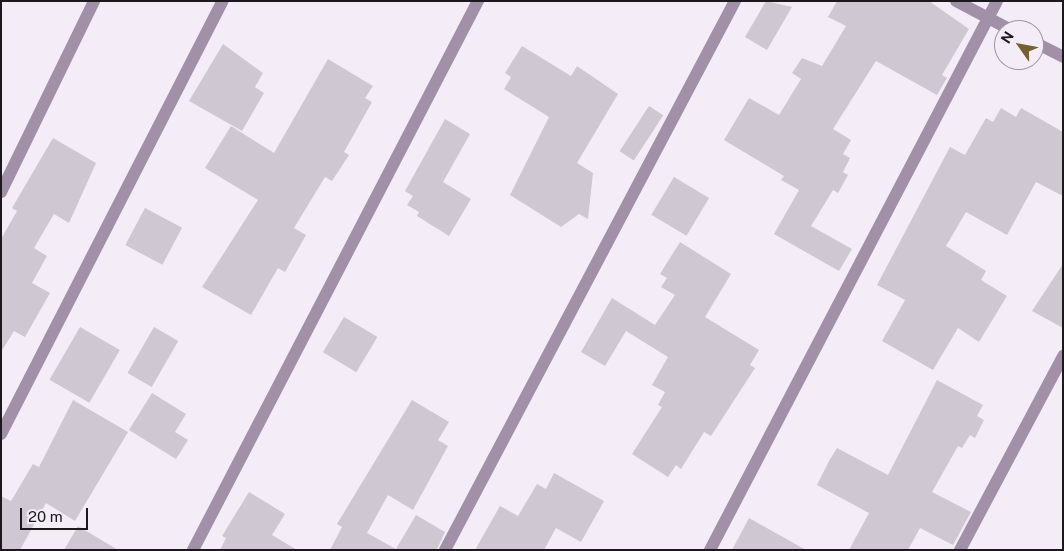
<!DOCTYPE html>
<style>
body{margin:0}
#map{position:relative;width:1064px;height:551px;overflow:hidden;background:#f4ecf7;font-family:"Public Sans",sans-serif}
div>[style]{position:absolute}
[style*='--x']{left:calc(var(--x)*1px);top:calc(var(--y)*1px);width:calc(var(--w)*1px);rotate:calc(var(--a)*1deg)}
.building>*{inset:0;background:#cfc8d2;transform-origin:0 0}
.minor>*{height:12px;margin:-6px;padding:0 6px;transform-origin:6px;border-radius:6px;background:#a190a8}
span{translate:-50% -50%;white-space:nowrap;text-align:center;line-height:1.15;-webkit-text-stroke:4px #f4ecf7;paint-order:stroke}
.frame{position:absolute;inset:0;border:2px solid #1c191d;pointer-events:none}
.north{position:absolute;left:994px;top:20px;width:50px;height:50px;box-sizing:border-box;background:#f4ecf7;border:1px solid #9e98a0;border-radius:50%;rotate:303deg;font-size:14px;font-weight:700;line-height:20px;text-align:center;color:#1c191d}
.north::after{content:'';display:block;margin:auto;width:18px;height:22px;background:#74612f;clip-path:polygon(50% 0,100% 100%,50% 72%,0 100%)}
.scale{position:absolute;left:20px;top:508px;width:68px;height:22px;box-sizing:border-box;border:2px solid #1c191d;border-top:0;padding-left:6px;font-size:15px;line-height:18px;white-space:nowrap;color:#1c191d;-webkit-text-stroke:4px #f4ecf7;paint-order:stroke}
</style>
<div id="map">
<div class="building">
<div style="clip-path:polygon(766px 1px,792px 7px,767px 50px,745px 37px)"></div>
<div style="clip-path:polygon(837px 1px,929px 1px,969px 29px,942px 75px,947px 78px,937px 95px,876px 61px,833px 129px,851px 140px,843px 154px,850px 158px,843px 172px,848px 175px,838px 193px,833px 190px,811px 226px,852px 249px,839px 271px,774px 234px,799px 190px,781px 180px,784px 176px,724px 140px,749px 98px,779px 115px,801px 79px,792px 73px,802px 58px,822px 66px,846px 26px,828px 17px)"></div>
<div style="clip-path:polygon(223px 44px,263px 73px,255px 87px,264px 93px,242px 131px,189px 101px)"></div>
<div style="clip-path:polygon(522px 46px,571px 76px,577px 66px,618px 94px,577px 163px,593px 173px,588px 219px,579px 214px,561px 227px,510px 195px,549px 117px,504px 89px,511px 77px,505px 73px)"></div>
<div style="clip-path:polygon(328px 59px,373px 86px,365px 98px,372px 102px,344px 152px,349px 155px,332px 181px,325px 177px,294px 228px,306px 235px,285px 272px,278px 268px,251px 315px,202px 287px,258px 200px,205px 168px,231px 126px,274px 153px)"></div>
<div style="left:649px;top:106px;width:17px;height:54px;rotate:33deg"></div>
<div style="clip-path:polygon(1001px 108px,1016px 117px,1021px 108px,1063px 132px,1063px 196px,1036px 182px,1007px 235px,966px 212px,946px 246px,986px 271px,981px 280px,1007px 296px,979px 342px,958px 328px,933px 370px,882px 341px,905px 300px,877px 285px,950px 147px,965px 155px,986px 118px,993px 122px)"></div>
<div style="clip-path:polygon(445px 119px,470px 134px,443px 182px,471px 199px,449px 236px,417px 216px,419px 212px,407px 205px,413px 196px,405px 191px)"></div>
<div style="clip-path:polygon(53px 138px,96px 163px,69px 223px,54px 214px,34px 248px,47px 256px,32px 283px,50px 293px,25px 337px,14px 331px,1px 352px,1px 239px,17px 211px,12px 208px)"></div>
<div style="left:674px;top:177px;width:41px;height:44px;rotate:31deg"></div>
<div style="left:145px;top:208px;width:42px;height:42px;rotate:28deg"></div>
<div style="clip-path:polygon(680px 242px,731px 274px,705px 317px,759px 350px,750px 365px,755px 368px,711px 436px,704px 432px,681px 469px,676px 465px,668px 477px,632px 454px,662px 407px,658px 405px,665px 392px,652px 385px,668px 357px,626px 331px,605px 366px,581px 352px,612px 298px,655px 325px,675px 295px,661px 287px,667px 278px,660px 274px)"></div>
<div style="clip-path:polygon(1063px 264px,1063px 328px,1032px 311px)"></div>
<div style="left:344px;top:317px;width:39px;height:41px;rotate:31deg"></div>
<div style="left:80px;top:327px;width:46px;height:61px;rotate:30deg"></div>
<div style="left:154px;top:327px;width:28px;height:53px;rotate:30deg"></div>
<div style="clip-path:polygon(937px 380px,983px 405px,977px 416px,984px 420px,975px 438px,970px 435px,962px 448px,958px 446px,932px 492px,971px 512px,953px 545px,920px 528px,908px 550px,849px 550px,869px 513px,817px 485px,829px 461px,837px 448px,888px 475px)"></div>
<div style="clip-path:polygon(152px 393px,186px 414px,175px 432px,188px 440px,176px 459px,129px 430px)"></div>
<div style="clip-path:polygon(73px 400px,128px 432px,75px 521px,46px 503px,20px 550px,1px 550px,1px 496px,11px 501px,33px 464px,39px 467px)"></div>
<div style="clip-path:polygon(412px 400px,449px 422px,438px 440px,448px 446px,413px 510px,388px 495px,367px 533px,396px 549px,416px 515px,445px 532px,438px 547px,436px 550px,330px 550px,342px 527px,337px 524px)"></div>
<div style="clip-path:polygon(554px 473px,604px 501px,581px 542px,556px 528px,544px 550px,475px 550px,500px 506px,518px 516px,537px 484px,546px 489px)"></div>
<div style="clip-path:polygon(249px 492px,285px 514px,272px 535px,297px 550px,220px 550px,226px 538px,222px 536px)"></div>
<div style="clip-path:polygon(749px 518px,806px 550px,732px 550px)"></div>
<div style="clip-path:polygon(78px 526px,118px 550px,64px 550px)"></div>
</div>
<div class="minor">
<div style="--x:956;--y:1;--w:62;--a:27.8"></div>
<div style="--x:1034;--y:42;--w:33;--a:27"></div>
<div style="--x:1;--y:192;--w:212;--a:-64"></div>
<div style="--x:1;--y:434;--w:487;--a:-62.9"></div>
<div style="--x:193;--y:550;--w:619;--a:-62.57"></div>
<div style="--x:445;--y:550;--w:621;--a:-62.16"></div>
<div style="--x:710;--y:550;--w:619;--a:-62.4"></div>
<div style="--x:960;--y:550;--w:220;--a:-62"></div>
</div>
<div class="frame"></div>
<div class="north">N</div>
<div class="scale">20 m</div>
</div>
